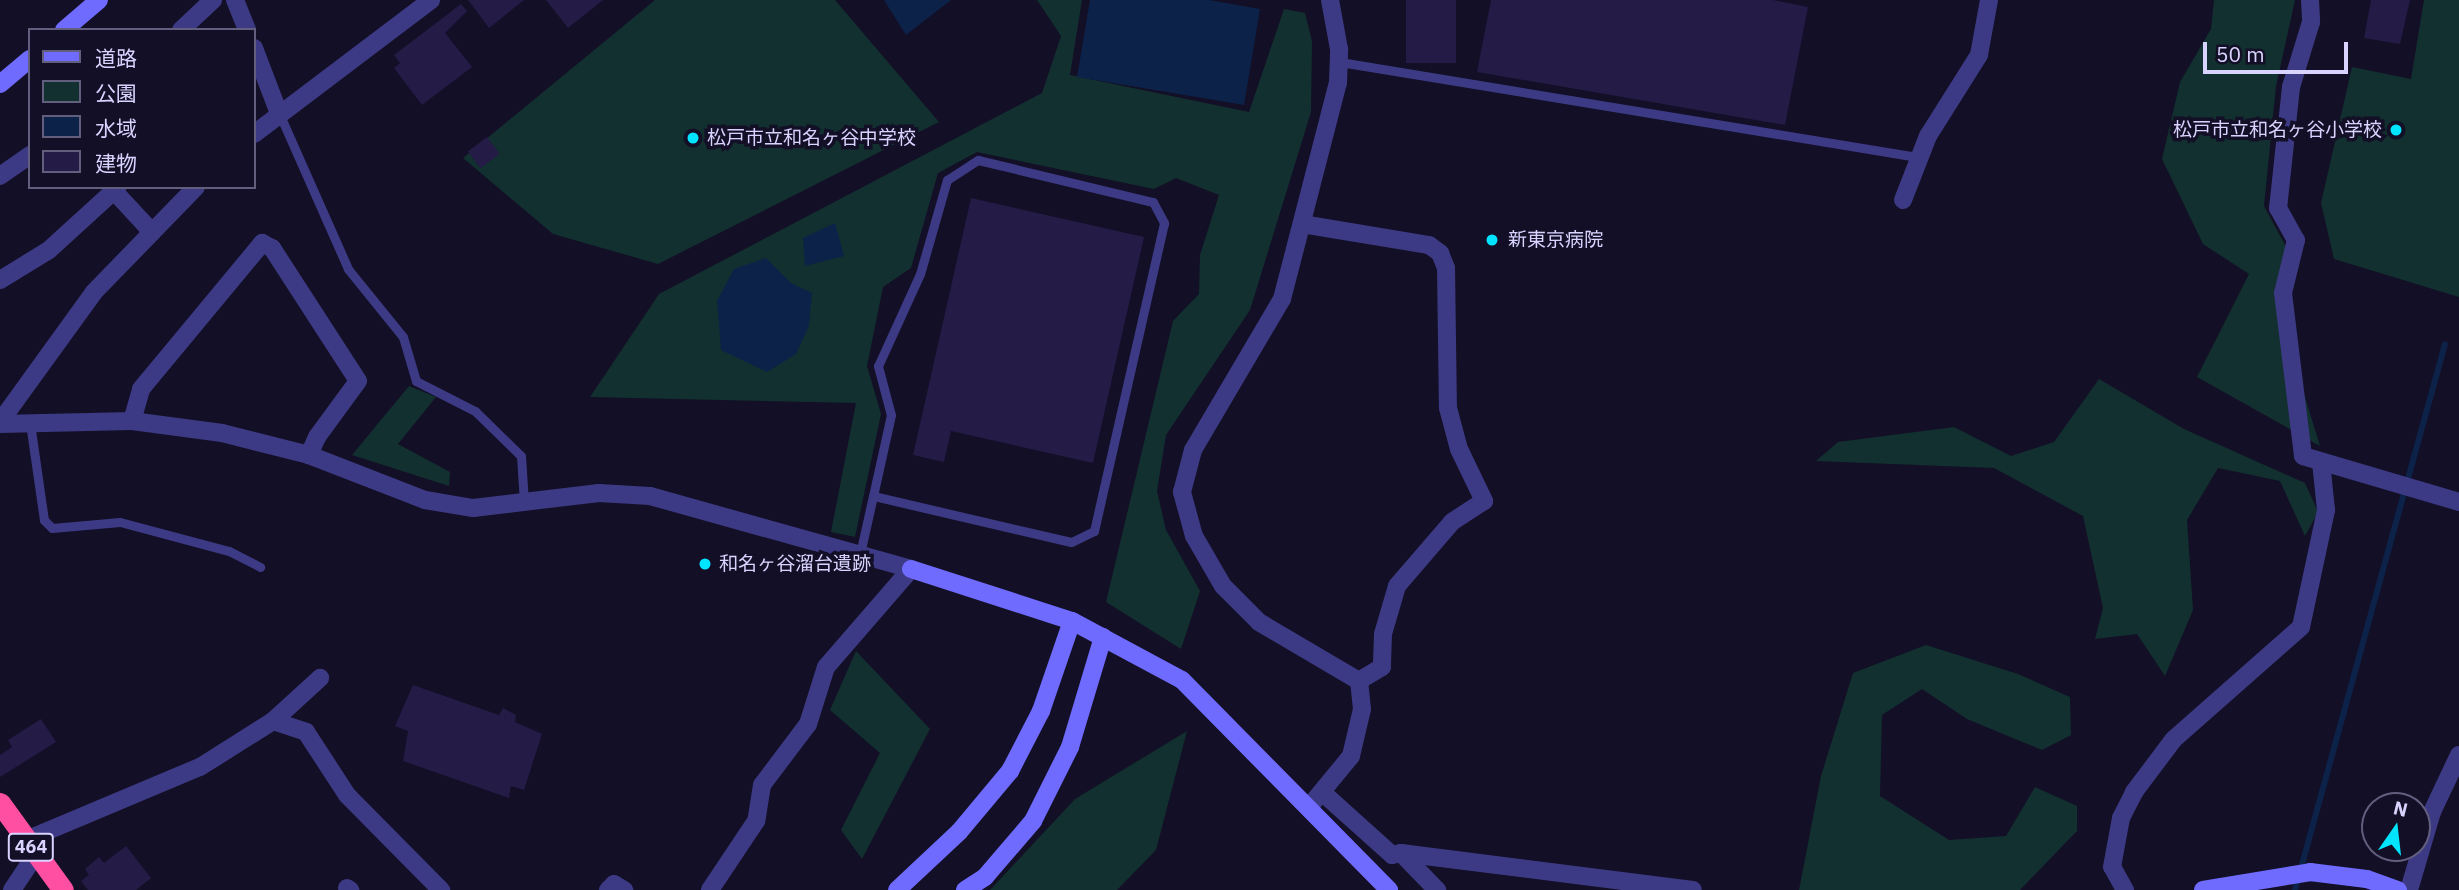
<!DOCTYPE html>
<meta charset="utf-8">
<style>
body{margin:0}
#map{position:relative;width:2459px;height:890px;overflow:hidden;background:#130f26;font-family:"IBM Plex Sans","Noto Sans JP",sans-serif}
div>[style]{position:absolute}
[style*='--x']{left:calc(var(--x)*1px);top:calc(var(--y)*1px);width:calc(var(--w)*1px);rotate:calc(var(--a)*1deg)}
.green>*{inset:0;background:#12302f}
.water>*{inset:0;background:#0c2248}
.stream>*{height:6px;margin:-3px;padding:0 3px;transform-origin:3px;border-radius:3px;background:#0c2248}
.building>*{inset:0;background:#241b47;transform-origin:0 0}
.lane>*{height:9px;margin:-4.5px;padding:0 4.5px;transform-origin:4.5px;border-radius:4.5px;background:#3d3a85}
.street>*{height:18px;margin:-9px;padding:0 9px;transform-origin:9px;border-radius:9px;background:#3d3a85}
.secondary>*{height:18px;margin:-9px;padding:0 9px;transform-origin:9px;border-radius:9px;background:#6f6bff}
.highway>*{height:21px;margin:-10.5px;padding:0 10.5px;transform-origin:10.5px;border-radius:10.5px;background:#ff4fa3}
.dots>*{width:19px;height:19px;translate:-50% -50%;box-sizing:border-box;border:4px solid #130f26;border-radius:50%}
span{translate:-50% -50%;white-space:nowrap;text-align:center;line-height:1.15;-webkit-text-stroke:7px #130f26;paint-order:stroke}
.shield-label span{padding:2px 5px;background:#130f26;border:2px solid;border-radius:5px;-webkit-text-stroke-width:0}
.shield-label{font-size:18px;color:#d9d4ff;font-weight:700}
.poi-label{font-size:19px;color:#d9d4ff}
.right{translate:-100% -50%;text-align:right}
.left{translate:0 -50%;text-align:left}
.legend{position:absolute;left:28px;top:28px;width:228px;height:161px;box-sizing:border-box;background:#130f26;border:2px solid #625e7d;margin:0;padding:9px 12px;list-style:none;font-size:21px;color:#d9d4ff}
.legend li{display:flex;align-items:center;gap:14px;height:35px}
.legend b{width:35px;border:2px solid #625e7d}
.north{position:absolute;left:2361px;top:792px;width:70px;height:70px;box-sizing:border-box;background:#130f26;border:2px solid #625e7d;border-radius:50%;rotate:14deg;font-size:19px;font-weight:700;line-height:28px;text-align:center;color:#d9d4ff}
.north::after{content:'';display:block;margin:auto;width:24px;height:32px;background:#00e5ff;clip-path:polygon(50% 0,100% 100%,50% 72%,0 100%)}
.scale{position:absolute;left:2203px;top:42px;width:145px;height:32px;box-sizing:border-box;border:4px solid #d9d4ff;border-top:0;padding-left:9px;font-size:21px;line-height:24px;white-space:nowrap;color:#d9d4ff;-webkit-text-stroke:5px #130f26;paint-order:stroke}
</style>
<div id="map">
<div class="green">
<div style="clip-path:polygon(655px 0,835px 0,939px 122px,658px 264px,553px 234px,463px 158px)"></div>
<div style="clip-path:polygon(1037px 0,1082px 0,1070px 75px,1249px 112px,1284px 9px,1305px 13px,1312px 41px,1311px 112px,1250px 310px,1166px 435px,1157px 491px,1166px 530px,1200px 591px,1181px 649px,1106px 602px,1173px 321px,1199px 294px,1200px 255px,1219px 195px,1176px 178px,1154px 189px,977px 152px,938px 173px,911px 268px,883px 287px,867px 366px,881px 414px,855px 537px,831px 532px,856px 403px,590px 397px,659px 294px,1042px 93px,1061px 36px)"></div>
<div style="clip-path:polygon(2214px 0,2295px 0,2276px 86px,2264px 206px,2291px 256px,2274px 296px,2320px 446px,2197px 377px,2249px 274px,2203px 244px,2162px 159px,2180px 82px,2211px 29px)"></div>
<div style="clip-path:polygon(2424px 0,2459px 0,2459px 297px,2334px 259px,2321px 203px,2352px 67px,2411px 79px)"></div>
<div style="clip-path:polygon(2099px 379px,2184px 429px,2305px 483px,2318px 512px,2305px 536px,2280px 481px,2218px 468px,2187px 520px,2193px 610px,2165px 676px,2137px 634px,2095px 639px,2103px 608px,2083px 516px,1994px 468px,1816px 461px,1838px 442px,1954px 427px,2011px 456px,2054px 442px)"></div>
<div style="clip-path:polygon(409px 386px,436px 397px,398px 444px,450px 472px,449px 486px,352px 455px)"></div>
<div style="clip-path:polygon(1926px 645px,2018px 674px,2070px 697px,2071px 735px,2042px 750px,1967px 719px,1922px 689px,1882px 715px,1880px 796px,1949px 840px,2006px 836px,2035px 787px,2077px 806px,2077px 831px,2020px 890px,1799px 890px,1821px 776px,1853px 673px)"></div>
<div style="clip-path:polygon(856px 651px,930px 729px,862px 859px,841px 830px,880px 753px,830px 710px)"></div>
<div style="clip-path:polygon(1187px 731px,1156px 850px,1117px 890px,990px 890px,1075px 799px)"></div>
</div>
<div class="water">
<div style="clip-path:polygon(884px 0,951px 0,906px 35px)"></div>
<div style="clip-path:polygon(1090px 0,1209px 0,1260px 9px,1244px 105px,1077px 77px)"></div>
<div style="clip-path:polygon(835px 223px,844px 256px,805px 266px,803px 238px)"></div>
<div style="clip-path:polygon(766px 258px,791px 283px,812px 293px,809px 326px,796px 354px,767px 372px,721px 350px,717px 301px,734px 269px)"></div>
</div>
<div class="stream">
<div style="--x:2295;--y:890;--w:566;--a:-74.64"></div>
</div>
<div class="building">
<div style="clip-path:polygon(468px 0,524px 0,489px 28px)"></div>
<div style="clip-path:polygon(546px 0,603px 0,568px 28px)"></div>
<div style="left:1406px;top:0;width:50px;height:63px"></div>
<div style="clip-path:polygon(1491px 0,1773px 0,1808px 7px,1785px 125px,1477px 72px)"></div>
<div style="clip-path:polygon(2371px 0,2410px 0,2400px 44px,2364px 38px)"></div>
<div style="clip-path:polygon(461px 4px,467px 11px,445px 33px,472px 67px,422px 105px,394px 68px,400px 63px,394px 55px)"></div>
<div style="left:487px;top:137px;width:21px;height:24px;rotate:53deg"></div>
<div style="clip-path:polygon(971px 198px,1144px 237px,1093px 463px,951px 431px,944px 462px,913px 455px)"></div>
<div style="clip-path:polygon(413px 685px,499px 715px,503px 708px,516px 715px,515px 722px,542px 734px,524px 790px,511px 786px,509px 798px,403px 761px,408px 731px,395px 726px)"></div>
<div style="clip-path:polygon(41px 719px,56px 742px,0 777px,0 755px,12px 747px,8px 740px)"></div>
<div style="clip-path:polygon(126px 846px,151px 878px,136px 890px,88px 890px,81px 881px,89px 875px,85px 869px,99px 857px,104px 863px)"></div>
</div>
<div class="lane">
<div style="--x:1340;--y:62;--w:585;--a:9.35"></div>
<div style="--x:279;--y:113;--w:171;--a:66.1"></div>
<div style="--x:348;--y:269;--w:87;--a:51"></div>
<div style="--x:403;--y:337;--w:46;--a:73.5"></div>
<div style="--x:416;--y:381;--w:66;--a:27"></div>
<div style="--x:475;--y:411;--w:64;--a:44.4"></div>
<div style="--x:521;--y:456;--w:47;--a:86.3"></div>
<div style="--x:30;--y:423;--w:98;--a:81.8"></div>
<div style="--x:44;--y:520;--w:11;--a:45"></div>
<div style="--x:52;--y:528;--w:68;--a:-5"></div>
<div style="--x:120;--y:522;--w:113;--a:14.9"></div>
<div style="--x:229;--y:551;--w:35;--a:27"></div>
<div style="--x:860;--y:554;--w:59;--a:-77.4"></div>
<div style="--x:873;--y:496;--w:83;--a:-77.5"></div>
<div style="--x:891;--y:415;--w:51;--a:-104.9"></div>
<div style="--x:878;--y:366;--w:101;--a:-65.5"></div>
<div style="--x:920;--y:274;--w:98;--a:-74"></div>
<div style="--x:947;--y:180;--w:37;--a:-33"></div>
<div style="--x:978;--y:160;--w:180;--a:13.5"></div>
<div style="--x:1153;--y:202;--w:24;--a:62"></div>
<div style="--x:1164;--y:223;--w:316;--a:102.8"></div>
<div style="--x:1094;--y:531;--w:25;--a:154"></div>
<div style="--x:1071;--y:542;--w:203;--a:-166.9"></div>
</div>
<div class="street">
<div style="--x:235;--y:0;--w:32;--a:68"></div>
<div style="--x:2310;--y:0;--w:22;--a:87"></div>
<div style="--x:2311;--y:22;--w:68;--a:107.1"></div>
<div style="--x:2291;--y:87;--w:122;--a:96.1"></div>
<div style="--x:2278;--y:208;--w:37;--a:61"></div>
<div style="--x:2296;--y:240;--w:55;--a:103.8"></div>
<div style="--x:2283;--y:293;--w:164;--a:83"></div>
<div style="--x:2303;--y:456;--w:163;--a:16.4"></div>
<div style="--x:181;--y:30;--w:44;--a:-43.2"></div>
<div style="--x:254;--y:48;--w:67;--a:69.1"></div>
<div style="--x:254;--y:134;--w:222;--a:-37.1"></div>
<div style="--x:0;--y:176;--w:37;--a:-35"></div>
<div style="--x:114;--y:191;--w:56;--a:47.2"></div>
<div style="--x:1903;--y:200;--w:69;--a:-68.7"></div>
<div style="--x:1928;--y:136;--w:96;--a:-57.8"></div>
<div style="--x:1979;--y:55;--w:56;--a:-79.7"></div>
<div style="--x:1302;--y:224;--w:129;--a:9.4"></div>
<div style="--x:1429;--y:245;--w:14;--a:36"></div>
<div style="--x:1440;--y:253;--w:16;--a:68"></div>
<div style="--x:1446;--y:268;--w:140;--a:89.2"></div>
<div style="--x:1448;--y:408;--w:42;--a:75"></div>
<div style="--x:1459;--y:449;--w:58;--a:64.3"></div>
<div style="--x:1484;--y:501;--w:38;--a:147"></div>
<div style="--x:1452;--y:522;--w:84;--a:130.7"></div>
<div style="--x:1397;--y:586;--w:50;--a:106.3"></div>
<div style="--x:1383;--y:634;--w:33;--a:92"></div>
<div style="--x:1382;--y:667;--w:27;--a:149"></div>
<div style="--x:0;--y:280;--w:57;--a:-31.5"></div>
<div style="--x:49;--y:250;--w:93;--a:-42.4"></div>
<div style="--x:132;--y:421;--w:33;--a:-74"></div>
<div style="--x:141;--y:389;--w:190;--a:-50.3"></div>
<div style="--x:262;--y:243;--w:11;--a:27"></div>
<div style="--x:272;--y:248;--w:158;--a:57.1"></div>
<div style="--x:358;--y:381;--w:69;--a:126.2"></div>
<div style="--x:317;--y:437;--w:20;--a:114"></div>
<div style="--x:0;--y:422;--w:160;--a:-54.1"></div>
<div style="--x:94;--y:292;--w:146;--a:-45.8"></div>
<div style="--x:0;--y:424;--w:132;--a:-1.3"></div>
<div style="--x:132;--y:421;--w:91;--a:7.6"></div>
<div style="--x:222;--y:433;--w:90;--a:14.2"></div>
<div style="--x:309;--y:455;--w:124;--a:21.2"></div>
<div style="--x:425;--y:500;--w:49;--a:9.5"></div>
<div style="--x:473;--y:508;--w:127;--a:-6.8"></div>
<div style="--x:599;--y:493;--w:51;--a:3.4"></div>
<div style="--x:650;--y:496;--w:271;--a:15.6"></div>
<div style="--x:911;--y:569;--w:130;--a:130.9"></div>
<div style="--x:826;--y:667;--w:60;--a:107.5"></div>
<div style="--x:808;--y:724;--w:76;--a:127"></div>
<div style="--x:762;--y:785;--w:36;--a:99"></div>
<div style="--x:756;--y:821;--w:83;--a:123.7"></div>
<div style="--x:273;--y:721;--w:64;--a:-42.5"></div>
<div style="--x:1323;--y:793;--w:93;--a:41.9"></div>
<div style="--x:1392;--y:855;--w:9;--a:-13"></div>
<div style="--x:1401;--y:853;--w:52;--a:45.8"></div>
<div style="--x:1309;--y:807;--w:66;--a:-50.5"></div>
<div style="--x:1351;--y:756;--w:48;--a:-76.8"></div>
<div style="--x:1362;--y:709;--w:28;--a:-96"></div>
<div style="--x:1359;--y:681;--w:116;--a:-149.5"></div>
<div style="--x:1259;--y:622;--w:51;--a:-135"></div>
<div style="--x:1223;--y:586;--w:58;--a:-120.1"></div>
<div style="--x:1194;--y:536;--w:46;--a:-105.3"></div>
<div style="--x:1182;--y:492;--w:43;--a:-75.3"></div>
<div style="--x:1193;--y:450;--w:175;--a:-59.5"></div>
<div style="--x:1282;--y:299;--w:223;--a:-75.5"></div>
<div style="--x:1338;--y:83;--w:34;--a:-88"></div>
<div style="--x:1339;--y:49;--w:50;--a:-100.4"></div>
<div style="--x:26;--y:840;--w:189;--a:-22.8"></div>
<div style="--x:200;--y:767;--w:86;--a:-32.2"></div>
<div style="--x:273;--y:721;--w:35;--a:18"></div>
<div style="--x:306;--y:732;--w:75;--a:56.9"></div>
<div style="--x:347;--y:795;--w:134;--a:45.3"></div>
<div style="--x:1401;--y:853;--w:294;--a:7.2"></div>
<div style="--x:347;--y:888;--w:4;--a:34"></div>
<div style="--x:12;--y:890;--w:43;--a:-56.3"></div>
<div style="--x:608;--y:890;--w:8;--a:-45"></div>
<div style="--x:614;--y:884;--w:12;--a:31"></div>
<div style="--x:2125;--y:890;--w:26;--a:-119"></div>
<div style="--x:2112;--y:867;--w:50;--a:-79.6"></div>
<div style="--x:2121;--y:818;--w:29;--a:-63"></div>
<div style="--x:2134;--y:792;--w:66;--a:-53"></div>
<div style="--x:2174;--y:739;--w:169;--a:-41.4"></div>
<div style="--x:2301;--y:627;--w:120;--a:-77.9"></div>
<div style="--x:2326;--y:510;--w:48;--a:-95.9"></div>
<div style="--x:2409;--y:890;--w:81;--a:-73.6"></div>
<div style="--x:2432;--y:812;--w:63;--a:-64.7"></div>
</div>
<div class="secondary">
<div style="--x:64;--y:30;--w:46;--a:-40.6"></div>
<div style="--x:0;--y:84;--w:39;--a:-40"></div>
<div style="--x:911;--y:569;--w:169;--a:17.9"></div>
<div style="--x:1072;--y:621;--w:125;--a:28.2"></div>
<div style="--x:1182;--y:680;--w:295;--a:45.4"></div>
<div style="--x:897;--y:890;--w:85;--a:-43.1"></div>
<div style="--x:959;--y:832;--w:80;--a:-50.1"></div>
<div style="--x:1010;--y:771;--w:68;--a:-62.7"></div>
<div style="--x:1041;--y:711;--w:95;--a:-71"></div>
<div style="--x:965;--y:890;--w:24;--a:-33"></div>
<div style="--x:985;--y:877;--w:74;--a:-49.4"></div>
<div style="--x:1033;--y:821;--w:83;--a:-63.4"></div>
<div style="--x:1070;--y:747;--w:115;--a:-73.3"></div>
<div style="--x:2203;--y:890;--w:109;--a:-9.5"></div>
<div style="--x:2310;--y:872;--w:57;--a:7"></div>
<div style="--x:2367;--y:879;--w:33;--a:20"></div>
</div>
<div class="highway">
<div style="--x:0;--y:803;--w:107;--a:54.1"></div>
</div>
<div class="dots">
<div style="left:2396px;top:130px;background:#00e5ff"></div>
<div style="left:693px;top:138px;background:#00e5ff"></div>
<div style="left:1492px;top:240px;background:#00e5ff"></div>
<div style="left:705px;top:564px;background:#00e5ff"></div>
</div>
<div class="shield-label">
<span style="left:31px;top:847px">464</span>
</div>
<div class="poi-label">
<span class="right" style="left:2382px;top:130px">松戸市立和名ヶ谷小学校</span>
<span class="left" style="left:707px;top:138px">松戸市立和名ヶ谷中学校</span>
<span class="left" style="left:1508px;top:240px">新東京病院</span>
<span class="left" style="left:719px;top:564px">和名ヶ谷溜台遺跡</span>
</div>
<ul class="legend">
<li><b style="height:9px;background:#6f6bff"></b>道路</li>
<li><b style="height:19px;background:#12302f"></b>公園</li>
<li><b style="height:19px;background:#0c2248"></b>水域</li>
<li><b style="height:19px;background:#241b47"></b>建物</li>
</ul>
<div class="north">N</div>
<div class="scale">50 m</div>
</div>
